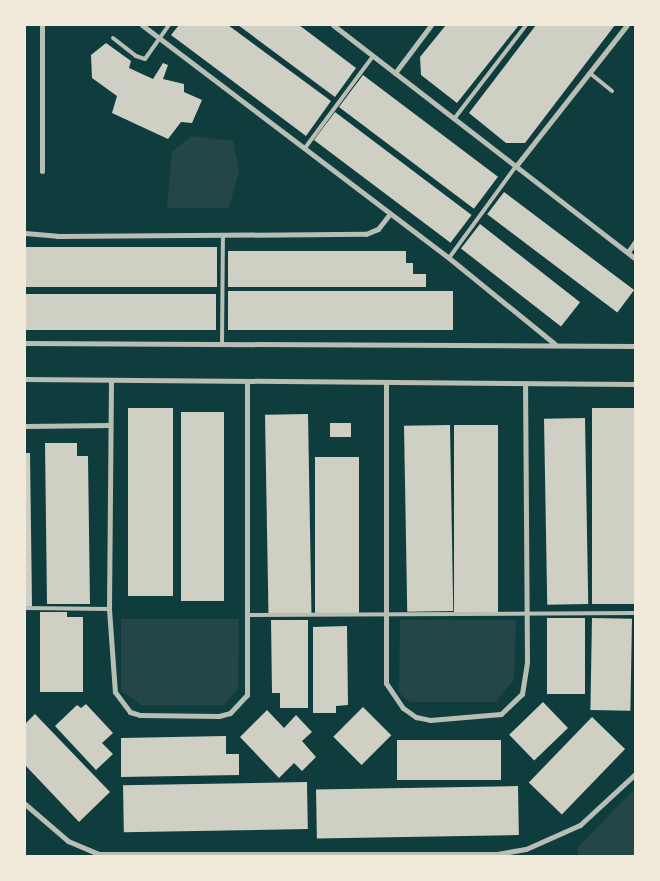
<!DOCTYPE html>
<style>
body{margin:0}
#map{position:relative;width:660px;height:881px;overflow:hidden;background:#0f3d3e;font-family:"DejaVu Sans",sans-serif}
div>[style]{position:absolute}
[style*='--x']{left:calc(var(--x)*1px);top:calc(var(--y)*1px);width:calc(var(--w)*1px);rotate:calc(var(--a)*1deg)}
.green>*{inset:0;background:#244646}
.building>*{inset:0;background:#cfcfc3;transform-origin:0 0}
.service>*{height:4px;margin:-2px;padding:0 2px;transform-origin:2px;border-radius:2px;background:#b8beb3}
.minor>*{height:5px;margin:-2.5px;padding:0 2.5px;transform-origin:2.5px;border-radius:2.5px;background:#b8beb3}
span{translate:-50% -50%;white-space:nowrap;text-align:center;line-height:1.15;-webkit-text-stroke:4.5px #f1e9da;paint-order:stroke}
.frame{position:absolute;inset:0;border:26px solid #f1e9da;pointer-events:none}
</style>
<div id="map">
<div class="green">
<div style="clip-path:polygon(192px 136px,233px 141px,239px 171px,229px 208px,167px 208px,172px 151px)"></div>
<div style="clip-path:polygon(121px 619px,239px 619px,238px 689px,224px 705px,141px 705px,121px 690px)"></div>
<div style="clip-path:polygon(400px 620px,516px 620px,514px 680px,495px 702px,410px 702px,399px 693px)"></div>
<div style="clip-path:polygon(635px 789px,635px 856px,578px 856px,578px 847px)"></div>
</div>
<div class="building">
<div style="clip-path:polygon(179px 25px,228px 25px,331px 101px,306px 136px,171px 35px)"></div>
<div style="clip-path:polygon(238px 25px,299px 25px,356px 68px,335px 97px)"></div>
<div style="clip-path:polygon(446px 25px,519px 25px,457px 103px,421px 75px,420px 57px)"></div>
<div style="clip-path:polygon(536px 25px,615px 25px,525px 143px,506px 143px,469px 113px)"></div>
<div style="clip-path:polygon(106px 43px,131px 61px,129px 68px,153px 79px,163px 63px,168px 65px,163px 79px,184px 84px,184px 92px,202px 100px,192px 123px,181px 122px,168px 139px,112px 113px,117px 96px,92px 78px,91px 55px)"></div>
<div style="left:363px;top:75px;width:169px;height:40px;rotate:37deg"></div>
<div style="left:335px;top:112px;width:171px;height:35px;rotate:37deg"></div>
<div style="left:504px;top:192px;width:163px;height:28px;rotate:37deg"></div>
<div style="left:480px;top:224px;width:127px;height:31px;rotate:38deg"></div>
<div style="left:25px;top:247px;width:192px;height:40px"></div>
<div style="clip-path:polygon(228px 251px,406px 251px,406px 263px,413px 263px,413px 274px,426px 274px,426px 287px,228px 287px)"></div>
<div style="left:453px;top:291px;width:39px;height:225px;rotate:90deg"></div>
<div style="left:25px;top:294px;width:191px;height:36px"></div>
<div style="left:128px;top:408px;width:45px;height:188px"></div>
<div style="left:635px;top:408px;width:196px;height:43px;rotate:90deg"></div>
<div style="left:181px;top:412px;width:43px;height:189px"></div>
<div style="left:308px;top:414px;width:199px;height:43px;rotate:89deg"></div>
<div style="left:585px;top:418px;width:186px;height:41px;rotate:89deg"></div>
<div style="left:330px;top:423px;width:21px;height:14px"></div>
<div style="left:450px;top:425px;width:186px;height:46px;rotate:89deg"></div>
<div style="left:498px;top:425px;width:187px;height:44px;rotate:90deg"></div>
<div style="clip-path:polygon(45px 443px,77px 443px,77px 456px,88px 456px,90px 604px,47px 604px)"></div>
<div style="clip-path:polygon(25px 453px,30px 453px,32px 606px,25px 606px)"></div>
<div style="left:359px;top:457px;width:157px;height:44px;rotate:90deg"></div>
<div style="clip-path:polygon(40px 612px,67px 612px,67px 617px,83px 617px,83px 692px,40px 692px)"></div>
<div style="left:547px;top:618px;width:38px;height:76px"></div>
<div style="left:592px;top:618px;width:40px;height:92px;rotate:1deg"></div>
<div style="clip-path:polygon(271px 620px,308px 620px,308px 708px,280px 708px,280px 693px,272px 693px)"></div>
<div style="clip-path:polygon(347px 626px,348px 705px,336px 706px,336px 713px,313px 713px,313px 627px)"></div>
<div style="left:543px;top:702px;width:36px;height:47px;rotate:46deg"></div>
<div style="clip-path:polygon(86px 704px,113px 733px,102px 743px,113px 754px,96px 770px,55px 726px,77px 705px,81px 708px)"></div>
<div style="left:363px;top:707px;width:40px;height:42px;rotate:45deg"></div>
<div style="clip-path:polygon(267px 710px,284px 728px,296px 715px,312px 732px,302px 741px,316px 757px,302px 771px,294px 763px,279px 778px,240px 737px)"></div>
<div style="clip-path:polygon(35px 714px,110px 792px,79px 822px,25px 765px,25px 724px)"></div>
<div style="left:592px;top:717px;width:46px;height:91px;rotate:44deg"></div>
<div style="clip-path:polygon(226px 736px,226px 754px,239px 754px,239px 775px,121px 777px,121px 738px)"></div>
<div style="left:397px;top:740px;width:104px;height:40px"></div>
<div style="left:307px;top:782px;width:47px;height:184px;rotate:89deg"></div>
<div style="left:518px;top:786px;width:49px;height:202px;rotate:89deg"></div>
</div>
<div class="service">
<div style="--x:113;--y:38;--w:29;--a:38"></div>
<div style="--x:136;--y:56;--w:9;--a:18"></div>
<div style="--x:145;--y:59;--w:42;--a:-54.8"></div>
<div style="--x:591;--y:74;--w:27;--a:39"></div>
<div style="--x:454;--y:119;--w:118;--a:-52.5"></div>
<div style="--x:305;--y:148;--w:114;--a:-53.5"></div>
<div style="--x:449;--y:258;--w:114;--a:-53.9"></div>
<div style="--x:222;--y:344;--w:109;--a:-89.5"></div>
<div style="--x:25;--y:608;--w:84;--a:0.7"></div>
<div style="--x:248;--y:615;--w:387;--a:-0.3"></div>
</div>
<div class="minor">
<div style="--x:142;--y:25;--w:385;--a:37.2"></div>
<div style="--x:449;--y:258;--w:136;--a:39.1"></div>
<div style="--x:333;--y:25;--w:381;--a:37.7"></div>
<div style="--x:395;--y:73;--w:60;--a:-53.1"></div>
<div style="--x:516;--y:166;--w:179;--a:-51.8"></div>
<div style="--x:42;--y:171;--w:146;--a:-90"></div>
<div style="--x:25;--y:233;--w:32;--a:5"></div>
<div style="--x:57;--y:236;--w:309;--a:-0.4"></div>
<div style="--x:366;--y:234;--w:13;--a:-23"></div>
<div style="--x:378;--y:229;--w:18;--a:-52"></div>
<div style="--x:628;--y:252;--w:12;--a:-55"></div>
<div style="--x:25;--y:343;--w:610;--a:0.28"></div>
<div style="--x:25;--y:379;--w:610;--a:0.47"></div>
<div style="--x:111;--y:380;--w:229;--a:90.5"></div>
<div style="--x:109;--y:609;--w:83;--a:85.9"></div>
<div style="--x:115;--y:692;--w:25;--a:53"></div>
<div style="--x:130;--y:712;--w:10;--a:17"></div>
<div style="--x:140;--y:715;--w:79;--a:0.7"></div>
<div style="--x:219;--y:716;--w:11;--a:-15"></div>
<div style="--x:230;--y:713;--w:25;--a:-47"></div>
<div style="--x:247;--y:695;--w:314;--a:-90"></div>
<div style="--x:386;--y:382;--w:301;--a:90"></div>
<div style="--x:386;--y:683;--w:30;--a:56"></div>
<div style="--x:403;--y:708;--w:16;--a:35"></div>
<div style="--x:416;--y:717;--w:14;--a:12"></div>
<div style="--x:430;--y:720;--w:71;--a:-4.8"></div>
<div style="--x:501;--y:714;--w:29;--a:-44"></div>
<div style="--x:522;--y:694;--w:32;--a:-81"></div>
<div style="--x:527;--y:662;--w:279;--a:-90.4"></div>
<div style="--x:25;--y:426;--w:85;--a:-0.7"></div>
<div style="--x:25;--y:804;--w:57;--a:40.7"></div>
<div style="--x:68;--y:841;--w:33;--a:23"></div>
<div style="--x:98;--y:854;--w:399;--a:0"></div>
<div style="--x:497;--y:854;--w:29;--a:-10"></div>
<div style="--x:526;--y:849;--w:59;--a:-24"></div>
<div style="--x:580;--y:825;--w:75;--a:-42.8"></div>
</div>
<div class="frame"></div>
</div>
